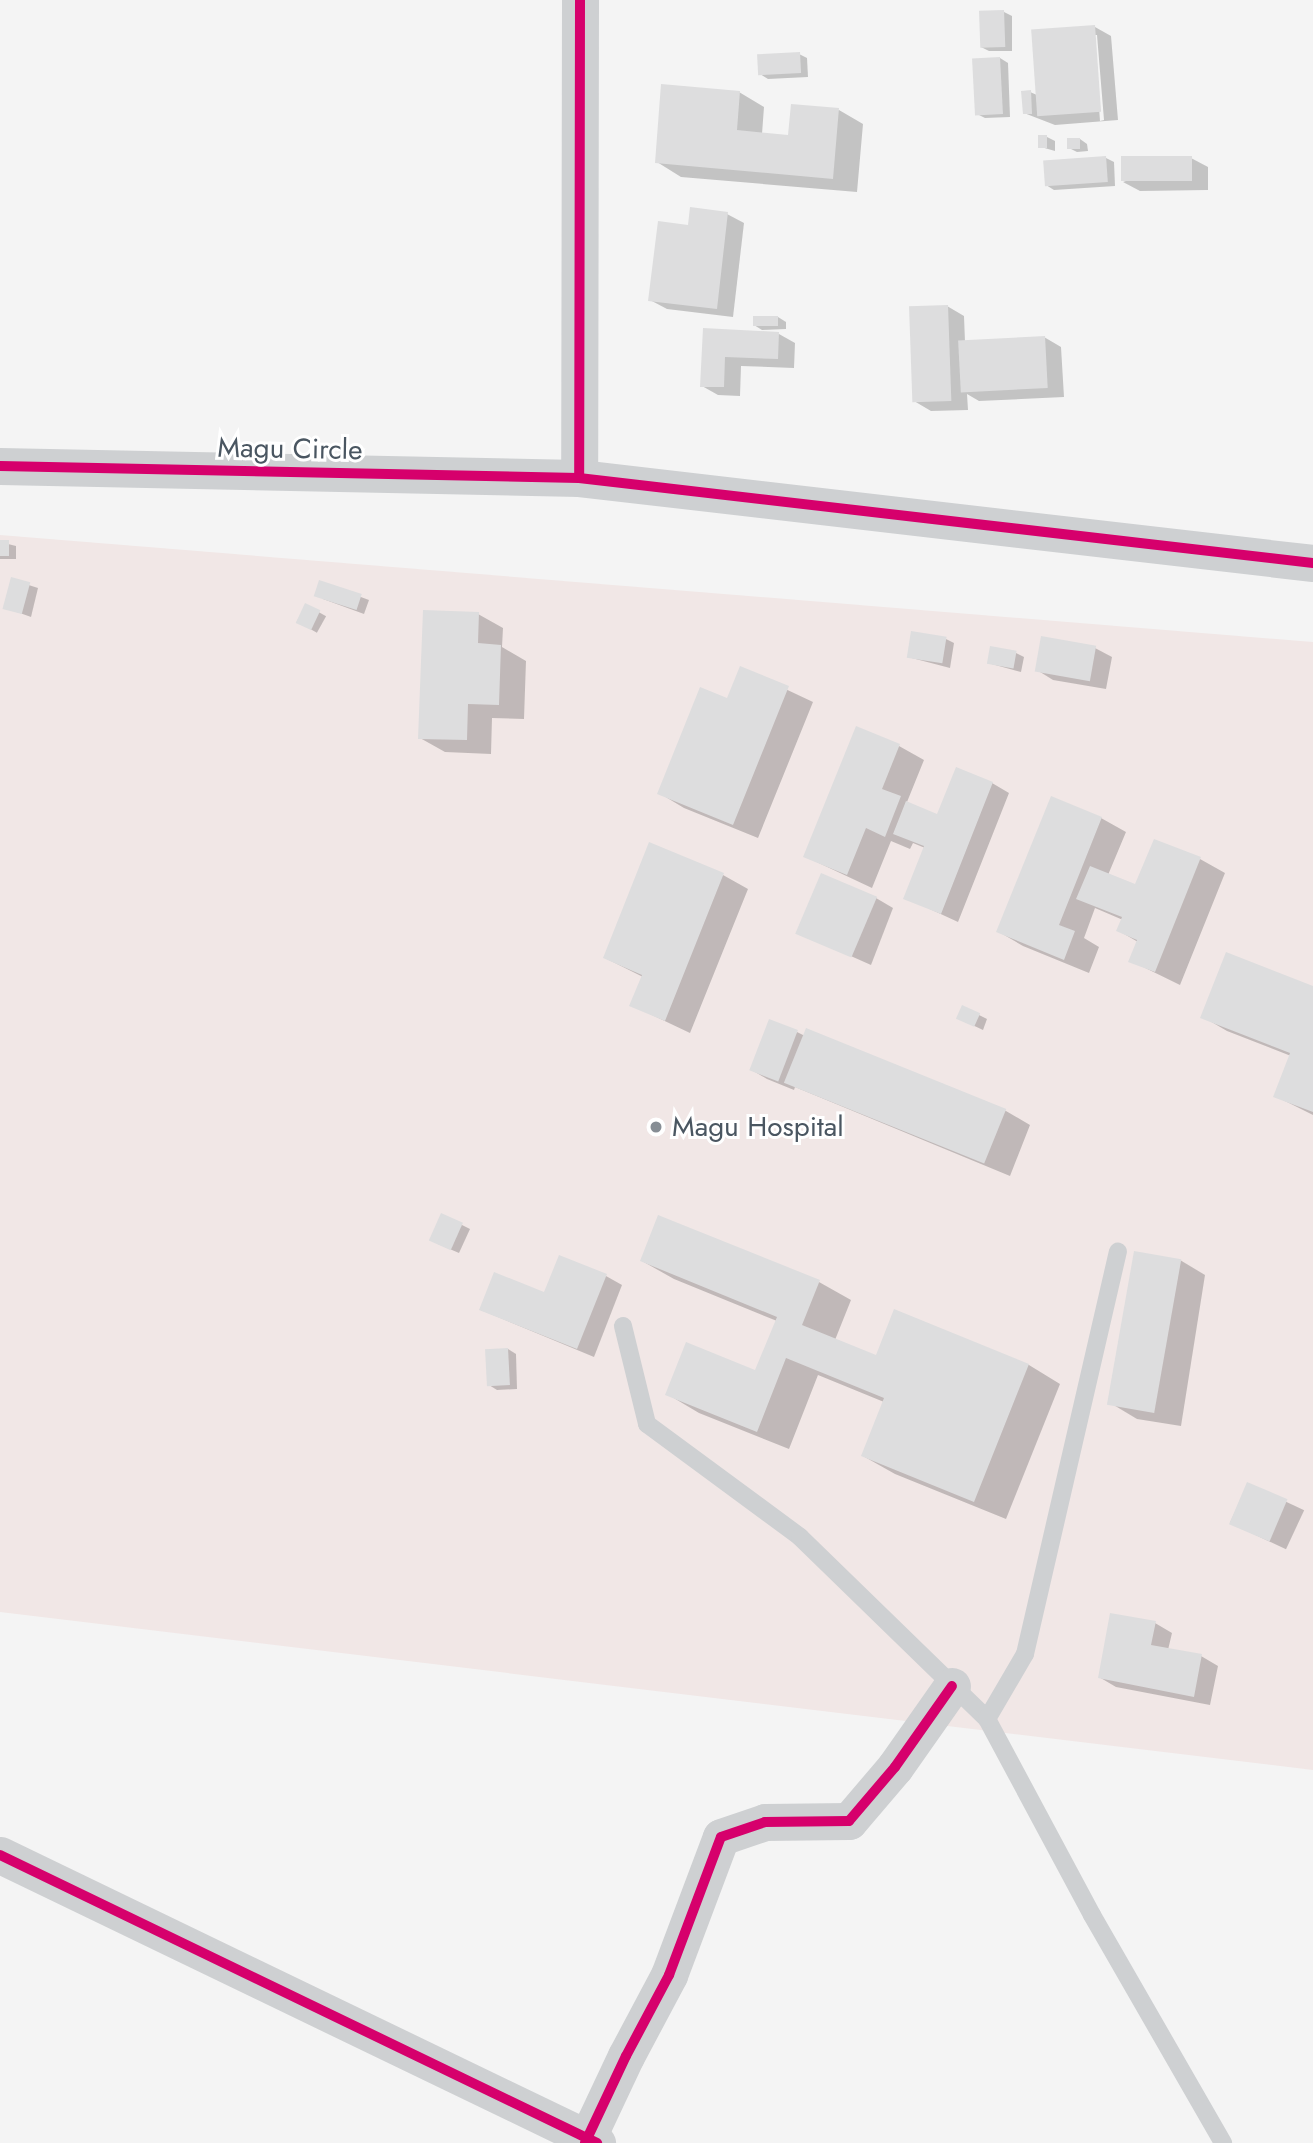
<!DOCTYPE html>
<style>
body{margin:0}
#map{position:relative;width:1313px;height:2143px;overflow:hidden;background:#f4f4f4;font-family:Jost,sans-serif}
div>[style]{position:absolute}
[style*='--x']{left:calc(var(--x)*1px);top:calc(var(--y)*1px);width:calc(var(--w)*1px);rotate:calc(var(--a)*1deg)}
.medical>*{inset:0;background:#f1e7e6}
.shadow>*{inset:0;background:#0003;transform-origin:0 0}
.building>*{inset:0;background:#ddddde;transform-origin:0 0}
.service>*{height:18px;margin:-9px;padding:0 9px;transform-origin:9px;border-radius:9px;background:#ced0d2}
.minor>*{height:37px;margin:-18.5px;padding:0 18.5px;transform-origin:18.5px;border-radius:18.5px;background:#ced0d2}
.cycleway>*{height:10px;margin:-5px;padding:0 5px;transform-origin:5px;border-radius:5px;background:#d6006c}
.dots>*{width:19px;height:19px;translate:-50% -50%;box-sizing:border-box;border:4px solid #fff;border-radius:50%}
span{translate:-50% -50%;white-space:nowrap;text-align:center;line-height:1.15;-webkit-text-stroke:6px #fff;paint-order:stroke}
.street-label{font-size:28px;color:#4a5661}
.poi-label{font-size:28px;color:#4a5661}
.left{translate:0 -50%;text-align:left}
</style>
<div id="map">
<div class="medical">
<div style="clip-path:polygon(0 535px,1313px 642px,1313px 1770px,0 1612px)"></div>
</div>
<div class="shadow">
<div style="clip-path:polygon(1004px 12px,1012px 16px,1012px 51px,989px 51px,981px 47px)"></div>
<div style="clip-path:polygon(evenodd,1095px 27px,1111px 36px,1118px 120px,1055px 125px,1024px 113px,1030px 92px,1037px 95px,1095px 27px,1094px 35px,1097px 35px,1104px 120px,1100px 121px,1094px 35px)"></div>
<div style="clip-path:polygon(799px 54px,807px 58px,808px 77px,768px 79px,760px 74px)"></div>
<div style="clip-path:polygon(1000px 58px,1008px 63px,1010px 117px,985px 118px,977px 114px)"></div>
<div style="clip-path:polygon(739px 92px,764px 107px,762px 134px,789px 137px,839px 110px,863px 124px,857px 192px,681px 177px,657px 162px)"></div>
<div style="clip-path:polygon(1047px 137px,1055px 141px,1055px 151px,1041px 147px)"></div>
<div style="clip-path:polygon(1080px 139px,1087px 144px,1088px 151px,1077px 152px,1069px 148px)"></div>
<div style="clip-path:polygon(1106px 158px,1114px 162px,1115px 186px,1054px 190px,1046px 185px)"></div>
<div style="clip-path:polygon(1191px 158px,1208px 167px,1208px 190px,1140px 191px,1123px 182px)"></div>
<div style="clip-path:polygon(727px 214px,744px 223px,733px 317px,667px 309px,650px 300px,690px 227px)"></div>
<div style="clip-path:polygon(947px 306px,964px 316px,965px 342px,1044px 337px,1061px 347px,1064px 397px,979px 401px,967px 394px,968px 410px,931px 411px,914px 401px)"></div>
<div style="clip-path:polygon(778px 317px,786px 322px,786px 329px,762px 330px,754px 325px)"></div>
<div style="clip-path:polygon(704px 330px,779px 334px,795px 343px,794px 368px,741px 366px,740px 396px,718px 395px,702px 386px)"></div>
<div style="clip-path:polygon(0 542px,16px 546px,16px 559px,0 559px)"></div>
<div style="clip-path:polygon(13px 580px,38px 588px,31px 617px,6px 608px)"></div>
<div style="clip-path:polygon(320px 582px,369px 600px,364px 614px,323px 599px)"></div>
<div style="left:306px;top:605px;width:23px;height:19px;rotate:29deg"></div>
<div style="clip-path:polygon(478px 614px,503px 628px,502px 647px,526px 661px,524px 719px,492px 718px,491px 754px,445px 752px,420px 738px)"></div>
<div style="clip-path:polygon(946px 639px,954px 643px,950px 668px,908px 657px)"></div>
<div style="clip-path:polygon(1095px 648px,1112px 657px,1106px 689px,1053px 680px,1037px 670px)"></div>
<div style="clip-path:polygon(1016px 653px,1024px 657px,1021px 672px,988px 663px)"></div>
<div style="clip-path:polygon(741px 668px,813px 702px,758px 838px,684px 808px,659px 793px,728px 700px)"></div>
<div style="clip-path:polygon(899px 746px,924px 760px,907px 802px,938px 816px,992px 783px,1009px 793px,958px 922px,906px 898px,925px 848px,913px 843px,910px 849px,891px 841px,872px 888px,806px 857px)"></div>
<div style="clip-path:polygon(1101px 818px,1126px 832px,1108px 875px,1136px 887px,1155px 841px,1200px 859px,1225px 873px,1180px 985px,1131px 961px,1138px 942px,1119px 931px,1123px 920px,1095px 908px,1084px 938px,1099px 947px,1089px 973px,1023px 946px,999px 932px)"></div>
<div style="clip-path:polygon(723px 875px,748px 889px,690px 1033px,631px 1005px,643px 977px,605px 958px)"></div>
<div style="clip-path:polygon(876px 898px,893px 908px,871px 965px,799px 933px)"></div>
<div style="clip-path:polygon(1313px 988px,1313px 1115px,1275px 1096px,1291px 1056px,1227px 1031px,1203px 1017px)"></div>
<div style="clip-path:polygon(979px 1015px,987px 1019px,983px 1030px,966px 1022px)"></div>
<div style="clip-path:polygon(807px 1031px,1006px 1111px,1030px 1125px,1010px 1176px,795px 1087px,794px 1090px,767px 1079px,750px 1069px,797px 1032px,805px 1036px)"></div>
<div style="clip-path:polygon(442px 1215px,470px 1229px,459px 1253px,438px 1244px)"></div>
<div style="clip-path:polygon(1180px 1260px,1205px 1275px,1181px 1426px,1137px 1419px,1112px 1404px)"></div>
<div style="clip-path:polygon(642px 1261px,819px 1282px,851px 1300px,835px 1340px,877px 1357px,895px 1311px,1029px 1365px,1060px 1384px,1006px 1519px,895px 1474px,863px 1456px,884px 1402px,818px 1375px,789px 1449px,699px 1413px,667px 1394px,756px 1372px,777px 1321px,674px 1279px)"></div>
<div style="clip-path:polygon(606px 1276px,622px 1285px,594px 1357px,481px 1310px)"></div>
<div style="clip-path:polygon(508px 1349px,516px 1354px,517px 1389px,497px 1390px,489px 1385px)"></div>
<div style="left:1248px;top:1484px;width:62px;height:43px;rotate:25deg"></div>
<div style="clip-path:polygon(1155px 1623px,1172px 1633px,1168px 1650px,1201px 1656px,1218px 1666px,1210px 1705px,1116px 1687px,1099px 1677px)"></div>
</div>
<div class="building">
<div style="left:1004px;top:10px;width:37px;height:25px;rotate:88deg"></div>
<div style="left:1095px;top:25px;width:87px;height:64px;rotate:86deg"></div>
<div style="left:800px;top:52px;width:21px;height:43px;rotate:87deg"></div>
<div style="left:1000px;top:57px;width:57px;height:28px;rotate:87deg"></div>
<div style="clip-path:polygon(661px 84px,740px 91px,737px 130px,788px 135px,791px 104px,839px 108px,833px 179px,655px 163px)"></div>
<div style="clip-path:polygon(1031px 90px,1032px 114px,1023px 114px,1021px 91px)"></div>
<div style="left:1038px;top:135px;width:9px;height:13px"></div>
<div style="left:1067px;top:138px;width:13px;height:11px"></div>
<div style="left:1106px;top:156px;width:26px;height:63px;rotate:86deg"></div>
<div style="left:1192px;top:156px;width:25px;height:71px;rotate:90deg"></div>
<div style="clip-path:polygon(690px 207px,728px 212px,717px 309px,648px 301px,658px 221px,688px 225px)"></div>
<div style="left:948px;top:305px;width:96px;height:39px;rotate:88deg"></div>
<div style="left:753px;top:316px;width:25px;height:10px"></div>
<div style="clip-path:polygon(703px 328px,779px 332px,778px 359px,725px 357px,724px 387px,700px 387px)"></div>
<div style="left:1045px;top:336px;width:52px;height:87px;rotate:87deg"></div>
<div style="left:0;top:540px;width:9px;height:16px"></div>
<div style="left:11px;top:577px;width:20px;height:33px;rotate:15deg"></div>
<div style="left:319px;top:580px;width:45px;height:17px;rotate:18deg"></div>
<div style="left:305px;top:603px;width:17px;height:22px;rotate:25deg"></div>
<div style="clip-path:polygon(423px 610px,479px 612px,478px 643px,501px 645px,499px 705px,468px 704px,467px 740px,418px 739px)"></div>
<div style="left:911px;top:631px;width:36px;height:27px;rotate:9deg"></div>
<div style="left:1041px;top:636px;width:56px;height:36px;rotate:10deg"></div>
<div style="left:990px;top:646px;width:27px;height:18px;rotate:10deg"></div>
<div style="clip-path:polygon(740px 666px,789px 686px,733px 825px,657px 794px,700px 687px,727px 698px)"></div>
<div style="clip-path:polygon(856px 726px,900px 744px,882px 789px,901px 796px,885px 837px,866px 828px,847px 875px,803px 857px)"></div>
<div style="clip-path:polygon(956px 767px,993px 782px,941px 914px,903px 899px,924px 846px,893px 834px,906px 801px,937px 814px)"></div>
<div style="clip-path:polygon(1051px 796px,1102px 817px,1059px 925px,1075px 931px,1064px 960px,996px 932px)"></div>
<div style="clip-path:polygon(1154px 839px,1201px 857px,1155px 972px,1128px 962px,1137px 940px,1116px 931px,1122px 917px,1076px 899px,1090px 866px,1135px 884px)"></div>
<div style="clip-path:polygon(649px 842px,724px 873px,665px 1021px,629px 1006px,642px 975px,603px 958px)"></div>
<div style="left:821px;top:873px;width:61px;height:66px;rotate:23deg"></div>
<div style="clip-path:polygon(1226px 952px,1313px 986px,1313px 1112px,1273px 1097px,1290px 1053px,1200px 1018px)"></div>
<div style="left:962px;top:1005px;width:20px;height:15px;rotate:24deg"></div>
<div style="left:769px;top:1019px;width:31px;height:55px;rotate:21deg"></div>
<div style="left:806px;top:1028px;width:216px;height:59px;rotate:22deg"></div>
<div style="left:441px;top:1213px;width:24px;height:30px;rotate:24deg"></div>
<div style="clip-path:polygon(658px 1215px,820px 1280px,802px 1325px,876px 1355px,894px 1309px,1029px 1364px,974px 1502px,861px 1456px,884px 1398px,786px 1358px,757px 1432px,665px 1395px,686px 1342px,755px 1370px,777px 1317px,640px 1261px)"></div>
<div style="left:1134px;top:1251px;width:48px;height:156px;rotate:10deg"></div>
<div style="clip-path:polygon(559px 1255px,607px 1274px,577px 1349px,479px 1310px,494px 1272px,544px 1292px)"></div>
<div style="left:508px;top:1348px;width:37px;height:23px;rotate:87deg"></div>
<div style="left:1247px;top:1482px;width:44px;height:46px;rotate:23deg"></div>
<div style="clip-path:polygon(1110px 1613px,1156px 1621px,1151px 1645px,1202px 1654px,1194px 1697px,1098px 1678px)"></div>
</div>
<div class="service">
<div style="--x:623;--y:1326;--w:101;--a:76.2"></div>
<div style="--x:647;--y:1424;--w:190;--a:36.4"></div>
<div style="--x:800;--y:1537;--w:261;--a:44.2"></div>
<div style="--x:987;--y:1719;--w:222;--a:61.8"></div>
<div style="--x:1092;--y:1915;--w:263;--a:60.1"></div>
<div style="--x:987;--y:1719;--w:75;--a:-59.7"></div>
<div style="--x:1025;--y:1654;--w:413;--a:-77"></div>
</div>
<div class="minor">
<div style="--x:580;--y:0;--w:478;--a:90.1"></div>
<div style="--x:579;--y:478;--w:739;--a:6.61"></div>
<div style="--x:0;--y:466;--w:579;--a:1.19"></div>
<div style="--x:0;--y:1855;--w:663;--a:25.75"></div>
<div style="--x:585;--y:2143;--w:96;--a:-64.8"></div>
<div style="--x:626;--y:2056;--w:92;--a:-62"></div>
<div style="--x:669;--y:1975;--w:147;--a:-69.4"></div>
<div style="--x:721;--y:1837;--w:46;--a:-18.8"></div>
<div style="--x:765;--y:1822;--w:84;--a:-0.7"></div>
<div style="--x:849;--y:1821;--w:71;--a:-49.6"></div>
<div style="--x:895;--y:1767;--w:99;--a:-54.9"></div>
</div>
<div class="cycleway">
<div style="--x:580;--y:0;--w:478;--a:90.1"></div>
<div style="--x:579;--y:478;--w:739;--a:6.61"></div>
<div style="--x:0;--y:466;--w:579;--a:1.19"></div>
<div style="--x:0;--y:1855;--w:663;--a:25.75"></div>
<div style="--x:585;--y:2143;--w:96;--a:-64.8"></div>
<div style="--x:626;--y:2056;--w:92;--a:-62"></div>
<div style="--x:669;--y:1975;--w:147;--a:-69.4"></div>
<div style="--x:721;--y:1837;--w:46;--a:-18.8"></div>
<div style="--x:765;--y:1822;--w:84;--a:-0.7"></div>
<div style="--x:849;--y:1821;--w:71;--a:-49.6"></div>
<div style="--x:895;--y:1767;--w:99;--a:-54.9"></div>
</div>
<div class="dots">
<div style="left:656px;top:1127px;background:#868d94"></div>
</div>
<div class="street-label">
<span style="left:290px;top:449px;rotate:1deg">Magu Circle</span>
</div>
<div class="poi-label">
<span class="left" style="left:672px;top:1127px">Magu Hospital</span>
</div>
</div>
